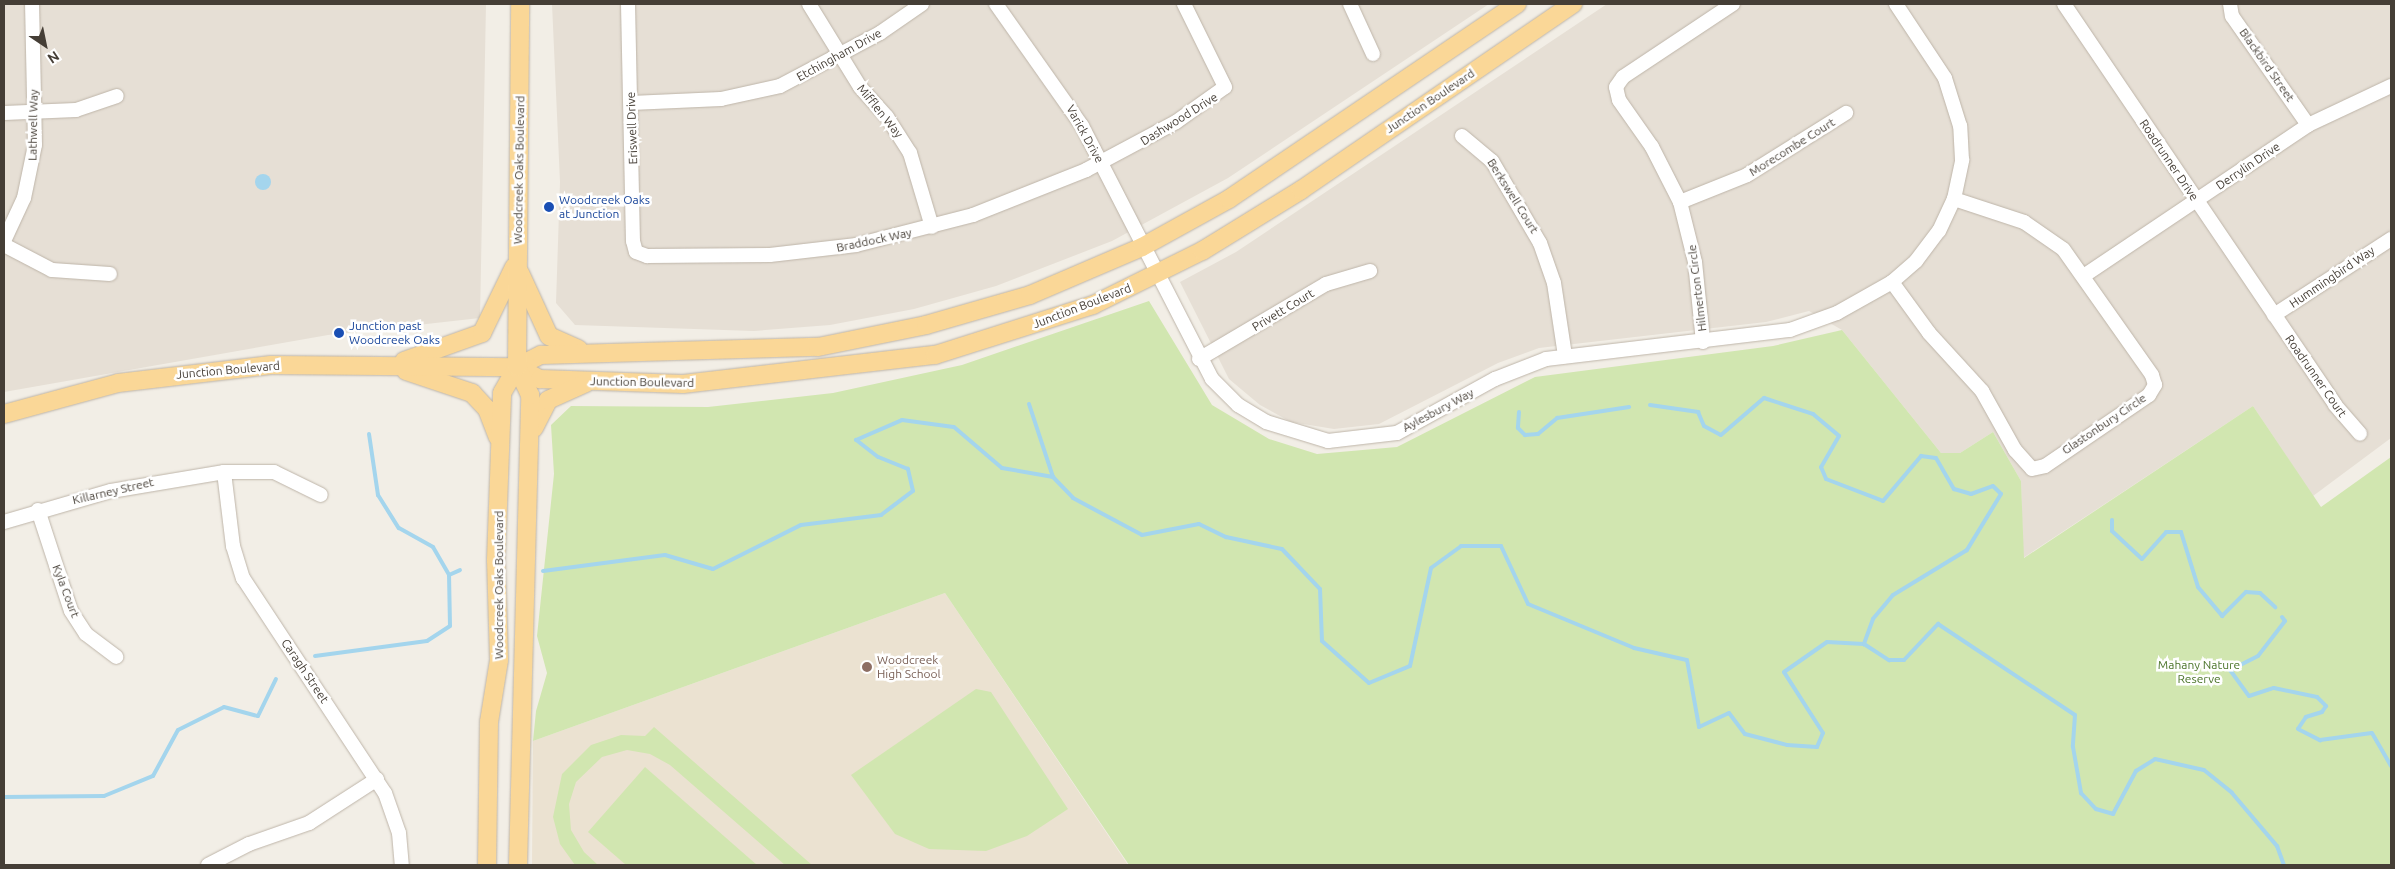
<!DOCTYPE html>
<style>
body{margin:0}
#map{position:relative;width:2395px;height:869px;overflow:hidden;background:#f2eee6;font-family:Ubuntu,sans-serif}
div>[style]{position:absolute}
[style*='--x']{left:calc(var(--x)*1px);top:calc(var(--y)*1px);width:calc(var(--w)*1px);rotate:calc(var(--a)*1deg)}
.residential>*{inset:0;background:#e6dfd5}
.education>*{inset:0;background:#ebe2d1}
.green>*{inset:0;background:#d1e6b0}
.water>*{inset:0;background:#a4d5ed}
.round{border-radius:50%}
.stream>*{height:4px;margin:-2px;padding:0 2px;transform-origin:2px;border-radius:2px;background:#a4d5ed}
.roads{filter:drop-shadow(0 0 1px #beb5a9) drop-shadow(0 0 1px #beb5a9)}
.minor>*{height:14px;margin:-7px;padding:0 7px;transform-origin:7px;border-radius:7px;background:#fff}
.major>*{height:18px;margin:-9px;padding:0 9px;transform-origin:9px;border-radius:9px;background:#fad797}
.dots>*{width:14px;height:14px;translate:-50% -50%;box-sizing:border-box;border:2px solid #fff;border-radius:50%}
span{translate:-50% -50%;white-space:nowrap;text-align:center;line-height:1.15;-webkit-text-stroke:5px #fff;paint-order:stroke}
.street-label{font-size:12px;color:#453e36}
.transit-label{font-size:12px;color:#164399}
.left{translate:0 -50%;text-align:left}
.education-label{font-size:12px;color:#785e54}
.park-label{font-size:12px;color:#4c752b}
.frame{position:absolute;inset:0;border:5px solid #453e36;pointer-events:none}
.north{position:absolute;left:20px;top:20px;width:50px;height:50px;-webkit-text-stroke:4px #fff;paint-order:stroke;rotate:146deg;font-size:14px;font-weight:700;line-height:20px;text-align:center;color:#453e36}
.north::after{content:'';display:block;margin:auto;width:18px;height:22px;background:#453e36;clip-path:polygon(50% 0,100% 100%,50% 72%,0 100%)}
</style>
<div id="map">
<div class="residential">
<div style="clip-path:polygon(4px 4px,486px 4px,480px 318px,328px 335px,4px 392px)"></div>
<div style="clip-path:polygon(552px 4px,1489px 4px,1228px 178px,1112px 241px,996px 286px,914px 309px,830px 325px,754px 331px,575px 325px,556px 303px,560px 182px)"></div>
<div style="clip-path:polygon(1607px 4px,2391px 4px,2391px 438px,2313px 496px,2253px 406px,2023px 558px,2021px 481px,1993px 432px,1960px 453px,1941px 453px,1842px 330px,1809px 311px,1766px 322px,1539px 348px,1498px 363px,1379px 424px,1334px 429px,1291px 422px,1260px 405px,1229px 379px,1180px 282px,1236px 252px)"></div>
</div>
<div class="education">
<div style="clip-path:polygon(945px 593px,1128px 865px,532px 865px,533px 741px)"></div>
</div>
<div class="green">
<div style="clip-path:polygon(1149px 301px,1212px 405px,1269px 439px,1317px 454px,1397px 447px,1535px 377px,1773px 346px,1842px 330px,1941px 453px,1960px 453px,1993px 432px,2021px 481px,2024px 558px,2253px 406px,2321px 507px,2391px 457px,2391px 865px,1129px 865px,945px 593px,533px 741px,536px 711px,547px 673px,537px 636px,554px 474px,551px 425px,571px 406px,708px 407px,833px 393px,962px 365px)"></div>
<div style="clip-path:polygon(976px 689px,991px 692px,1068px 809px,1027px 836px,986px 851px,929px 849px,895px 834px,851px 775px)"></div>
<div style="clip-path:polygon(654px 727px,812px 865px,785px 865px,670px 765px,650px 754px,627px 750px,602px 757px,576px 782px,569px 804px,571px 830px,584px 852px,598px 865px,575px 865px,560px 844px,553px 817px,562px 774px,591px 745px,621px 735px,645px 736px)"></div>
<div style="clip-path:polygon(645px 767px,757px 865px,626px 865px,588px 832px)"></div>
</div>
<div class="water">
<div class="round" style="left:255px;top:174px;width:16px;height:16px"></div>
</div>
<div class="stream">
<div style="--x:1029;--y:404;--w:77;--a:71.8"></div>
<div style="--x:1650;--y:405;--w:49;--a:8.3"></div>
<div style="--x:1698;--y:412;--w:15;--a:67"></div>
<div style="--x:1704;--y:426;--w:19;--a:28"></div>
<div style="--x:1721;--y:435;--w:57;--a:-40.7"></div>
<div style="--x:1764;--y:398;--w:52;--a:18.1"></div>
<div style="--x:1813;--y:414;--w:34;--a:40"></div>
<div style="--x:1839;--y:436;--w:36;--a:120"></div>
<div style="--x:1821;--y:467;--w:13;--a:67"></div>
<div style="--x:1826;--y:479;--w:61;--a:21.1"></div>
<div style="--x:1883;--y:501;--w:59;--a:-49.8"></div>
<div style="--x:1921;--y:456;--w:15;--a:8"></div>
<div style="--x:1936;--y:458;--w:36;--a:60"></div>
<div style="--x:1954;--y:489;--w:18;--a:16"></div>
<div style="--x:1971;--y:494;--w:23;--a:-20"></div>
<div style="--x:1993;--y:486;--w:11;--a:45"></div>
<div style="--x:2001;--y:494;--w:66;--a:121.3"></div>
<div style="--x:1967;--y:550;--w:87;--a:148.7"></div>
<div style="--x:1893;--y:595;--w:31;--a:130"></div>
<div style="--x:1873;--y:619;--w:27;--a:110"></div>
<div style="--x:1519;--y:412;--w:16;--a:94"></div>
<div style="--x:1518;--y:428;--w:10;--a:45"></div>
<div style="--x:1525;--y:435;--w:13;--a:-4"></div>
<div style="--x:1538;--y:434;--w:25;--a:-40"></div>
<div style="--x:1557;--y:418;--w:73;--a:-8.7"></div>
<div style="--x:369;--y:434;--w:62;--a:81.6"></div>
<div style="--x:378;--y:495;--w:39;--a:58"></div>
<div style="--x:399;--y:528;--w:39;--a:29"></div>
<div style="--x:433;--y:547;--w:32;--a:60"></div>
<div style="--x:2112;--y:520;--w:11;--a:90"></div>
<div style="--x:2112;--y:531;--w:41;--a:43"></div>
<div style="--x:2142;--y:559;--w:36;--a:-48"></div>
<div style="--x:2166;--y:532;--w:15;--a:0"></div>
<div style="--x:2181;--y:532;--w:58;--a:72.8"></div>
<div style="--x:2198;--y:587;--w:38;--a:50"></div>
<div style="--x:2222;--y:616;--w:34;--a:-45"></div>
<div style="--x:2246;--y:592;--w:14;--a:4"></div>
<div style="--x:2260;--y:593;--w:21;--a:43"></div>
<div style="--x:543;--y:571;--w:123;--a:-7.5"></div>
<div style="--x:665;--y:555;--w:50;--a:16.3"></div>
<div style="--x:713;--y:569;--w:98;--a:-26.6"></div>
<div style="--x:801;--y:525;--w:81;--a:-7.1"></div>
<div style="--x:881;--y:515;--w:40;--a:-37"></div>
<div style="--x:913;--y:491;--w:23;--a:-103"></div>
<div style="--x:908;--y:469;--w:32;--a:-158"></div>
<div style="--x:878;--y:457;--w:28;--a:-142"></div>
<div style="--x:856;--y:440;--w:50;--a:-23.5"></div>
<div style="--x:902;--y:420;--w:52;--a:7.7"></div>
<div style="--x:954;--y:427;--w:63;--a:40.5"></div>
<div style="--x:1002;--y:468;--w:52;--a:10"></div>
<div style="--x:1053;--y:477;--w:29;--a:46"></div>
<div style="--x:1073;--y:498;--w:78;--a:28.2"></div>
<div style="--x:1142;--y:535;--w:58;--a:-10.9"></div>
<div style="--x:1199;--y:524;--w:30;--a:26"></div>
<div style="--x:1226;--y:537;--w:57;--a:12.1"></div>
<div style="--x:1282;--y:549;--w:55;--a:46.5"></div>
<div style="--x:1320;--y:589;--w:52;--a:87.8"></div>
<div style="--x:1322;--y:641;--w:63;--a:41.8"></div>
<div style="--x:1369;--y:683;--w:44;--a:-22.5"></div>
<div style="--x:1410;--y:666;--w:100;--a:-77.9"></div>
<div style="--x:1431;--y:568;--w:37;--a:-36"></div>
<div style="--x:1461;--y:546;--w:40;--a:0"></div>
<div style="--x:1501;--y:546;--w:64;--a:65"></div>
<div style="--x:1528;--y:604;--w:115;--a:22.5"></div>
<div style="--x:1634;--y:648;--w:54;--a:12.8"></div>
<div style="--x:1687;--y:660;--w:68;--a:79.8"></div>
<div style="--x:1699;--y:727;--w:33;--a:-25"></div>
<div style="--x:1729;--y:713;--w:26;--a:53"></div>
<div style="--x:1745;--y:734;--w:43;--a:14.7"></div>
<div style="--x:1787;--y:745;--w:30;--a:4"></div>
<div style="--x:1817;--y:747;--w:15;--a:-67"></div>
<div style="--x:1823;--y:733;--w:72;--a:-122.6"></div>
<div style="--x:1784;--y:672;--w:52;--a:-34.9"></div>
<div style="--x:1827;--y:642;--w:37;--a:3"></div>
<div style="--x:1864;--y:644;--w:30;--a:33"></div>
<div style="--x:1889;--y:660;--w:15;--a:0"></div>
<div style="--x:1904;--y:660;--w:50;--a:-46.6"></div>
<div style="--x:1938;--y:624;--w:164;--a:33.6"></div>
<div style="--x:2075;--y:715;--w:32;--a:94"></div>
<div style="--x:2073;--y:747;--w:47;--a:80.1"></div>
<div style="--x:2081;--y:793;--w:22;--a:47"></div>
<div style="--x:2096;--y:809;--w:18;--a:16"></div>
<div style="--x:2113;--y:814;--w:49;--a:-61.9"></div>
<div style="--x:2136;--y:771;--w:22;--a:-32"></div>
<div style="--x:2155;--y:759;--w:50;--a:12.7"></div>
<div style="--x:2204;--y:770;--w:36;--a:39"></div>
<div style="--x:2232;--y:793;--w:70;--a:49.7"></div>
<div style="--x:2277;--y:846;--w:20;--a:70"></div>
<div style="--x:2282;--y:617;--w:5;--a:53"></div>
<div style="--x:2285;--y:621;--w:44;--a:127.6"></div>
<div style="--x:2258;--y:656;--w:31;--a:153"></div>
<div style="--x:2230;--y:670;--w:32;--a:54"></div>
<div style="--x:2249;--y:696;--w:26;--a:-18"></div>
<div style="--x:2274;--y:688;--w:44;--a:11.8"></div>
<div style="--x:2317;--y:697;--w:13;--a:45"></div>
<div style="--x:2326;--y:706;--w:7;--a:124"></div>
<div style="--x:2322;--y:712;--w:17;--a:163"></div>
<div style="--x:2306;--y:717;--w:14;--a:124"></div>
<div style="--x:2298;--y:729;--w:25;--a:27"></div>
<div style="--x:2320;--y:740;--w:52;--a:-7.7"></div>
<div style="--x:2372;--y:733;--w:38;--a:60"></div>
<div style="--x:315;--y:656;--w:113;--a:-7.6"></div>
<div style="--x:427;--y:641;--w:27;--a:-33"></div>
<div style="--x:450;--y:626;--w:51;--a:-91.1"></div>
<div style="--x:449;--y:575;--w:12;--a:-24"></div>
<div style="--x:4;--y:797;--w:100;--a:-0.6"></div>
<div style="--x:104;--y:796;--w:53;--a:-22.2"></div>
<div style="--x:153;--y:776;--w:52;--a:-61.5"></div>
<div style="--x:178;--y:730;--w:51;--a:-26.6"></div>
<div style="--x:224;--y:707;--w:35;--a:15"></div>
<div style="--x:258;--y:716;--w:41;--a:-64.1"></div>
</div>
<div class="roads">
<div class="minor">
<div style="--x:628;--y:4;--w:237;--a:88.8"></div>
<div style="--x:633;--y:241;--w:11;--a:75"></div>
<div style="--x:636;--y:252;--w:12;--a:20"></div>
<div style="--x:647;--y:256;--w:123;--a:-0.5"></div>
<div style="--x:770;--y:255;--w:87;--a:-6.6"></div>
<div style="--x:856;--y:245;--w:121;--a:-14.4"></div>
<div style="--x:973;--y:215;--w:122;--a:-21.7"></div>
<div style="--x:1086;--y:170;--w:102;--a:-28.1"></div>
<div style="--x:1176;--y:122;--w:60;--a:-35.5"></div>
<div style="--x:1225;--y:87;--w:93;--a:-116.3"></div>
<div style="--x:809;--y:4;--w:97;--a:58.4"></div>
<div style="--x:860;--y:87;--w:40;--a:48"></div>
<div style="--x:887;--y:117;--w:43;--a:57.4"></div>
<div style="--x:910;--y:153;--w:77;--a:73.4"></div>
<div style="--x:996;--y:4;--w:149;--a:54.8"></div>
<div style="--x:1082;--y:126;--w:284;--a:62.8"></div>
<div style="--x:1212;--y:379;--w:37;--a:45"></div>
<div style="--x:1238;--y:405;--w:33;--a:31"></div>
<div style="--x:1266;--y:422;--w:65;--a:17"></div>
<div style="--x:1328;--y:441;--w:69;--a:-6.6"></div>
<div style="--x:1397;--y:433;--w:112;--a:-28.9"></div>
<div style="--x:1495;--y:379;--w:55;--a:-21.4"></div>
<div style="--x:1546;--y:359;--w:246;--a:-6.8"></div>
<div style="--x:1790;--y:330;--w:50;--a:-19.9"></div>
<div style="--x:1837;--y:313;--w:63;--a:-29.4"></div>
<div style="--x:1892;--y:282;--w:32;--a:-41"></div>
<div style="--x:1916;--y:261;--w:38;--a:-53"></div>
<div style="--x:1939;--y:231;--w:35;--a:-65"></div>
<div style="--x:1954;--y:199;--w:40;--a:-78"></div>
<div style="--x:1962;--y:160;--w:34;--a:-93"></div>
<div style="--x:1960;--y:126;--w:50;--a:-107.4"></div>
<div style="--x:1945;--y:78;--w:89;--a:-123.5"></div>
<div style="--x:1350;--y:4;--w:55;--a:65.3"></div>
<div style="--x:2064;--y:4;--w:484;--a:55.9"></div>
<div style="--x:2335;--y:405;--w:38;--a:49"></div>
<div style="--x:2230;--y:4;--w:12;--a:81"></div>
<div style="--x:2232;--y:16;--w:133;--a:55.1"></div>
<div style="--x:631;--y:103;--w:90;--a:-2.5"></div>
<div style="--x:721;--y:99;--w:60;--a:-12.4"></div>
<div style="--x:780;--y:86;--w:113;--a:-27.9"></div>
<div style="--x:880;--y:33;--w:51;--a:-34.6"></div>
<div style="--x:4;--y:113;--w:72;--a:-2.4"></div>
<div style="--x:76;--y:110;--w:43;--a:-18.9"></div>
<div style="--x:1462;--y:136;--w:39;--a:40"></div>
<div style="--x:1492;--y:161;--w:95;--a:59.7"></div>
<div style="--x:1540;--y:243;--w:42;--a:70.7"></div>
<div style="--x:1554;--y:283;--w:74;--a:81.4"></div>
<div style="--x:1680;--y:202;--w:72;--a:-21.9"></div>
<div style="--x:1747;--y:175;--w:117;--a:-32.1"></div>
<div style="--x:4;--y:241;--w:47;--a:-65.1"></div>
<div style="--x:24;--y:198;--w:54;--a:-78.3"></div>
<div style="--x:35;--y:145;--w:141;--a:-91.2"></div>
<div style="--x:4;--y:245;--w:54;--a:27.5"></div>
<div style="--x:52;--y:270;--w:58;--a:3.9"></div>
<div style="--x:2085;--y:275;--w:269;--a:-33.9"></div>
<div style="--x:2308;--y:125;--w:92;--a:-25.2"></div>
<div style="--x:1892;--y:282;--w:63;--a:54"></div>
<div style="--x:1929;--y:333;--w:79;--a:47.6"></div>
<div style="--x:1982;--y:391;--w:68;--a:60.8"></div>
<div style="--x:2015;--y:450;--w:25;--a:48"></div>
<div style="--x:2032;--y:469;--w:13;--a:-13"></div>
<div style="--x:2045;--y:466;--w:126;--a:-34.3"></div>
<div style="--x:2149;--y:395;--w:12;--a:-59"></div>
<div style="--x:2155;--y:385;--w:10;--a:-107"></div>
<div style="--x:2152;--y:375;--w:154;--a:-125.2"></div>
<div style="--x:2063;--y:249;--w:47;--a:-145.3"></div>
<div style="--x:2024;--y:222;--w:74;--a:-161.8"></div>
<div style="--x:2274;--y:315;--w:140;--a:-33"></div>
<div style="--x:1703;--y:342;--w:80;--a:-95.7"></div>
<div style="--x:1695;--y:262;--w:62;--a:-104"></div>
<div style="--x:1680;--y:202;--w:62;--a:-117"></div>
<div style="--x:1652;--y:147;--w:57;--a:-125.1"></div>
<div style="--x:1619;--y:100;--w:13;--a:-103"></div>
<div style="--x:1616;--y:87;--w:12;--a:-55"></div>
<div style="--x:1623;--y:77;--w:132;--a:-33.6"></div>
<div style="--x:1199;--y:359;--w:147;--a:-30.6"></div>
<div style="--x:1326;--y:284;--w:46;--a:-16.5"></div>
<div style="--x:224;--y:472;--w:75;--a:83.1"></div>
<div style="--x:233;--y:546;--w:34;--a:73"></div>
<div style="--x:243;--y:578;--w:258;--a:56.6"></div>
<div style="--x:385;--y:793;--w:42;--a:70.7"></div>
<div style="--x:399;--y:833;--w:32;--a:85"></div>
<div style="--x:38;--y:510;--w:106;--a:71.9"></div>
<div style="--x:71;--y:611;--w:27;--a:57"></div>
<div style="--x:86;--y:634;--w:38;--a:37"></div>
<div style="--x:4;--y:522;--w:111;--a:-16.2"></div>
<div style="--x:111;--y:491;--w:115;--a:-9.5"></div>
<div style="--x:224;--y:472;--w:50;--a:0"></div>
<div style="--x:274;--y:472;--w:52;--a:26.1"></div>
<div style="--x:208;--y:865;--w:46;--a:-27.1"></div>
<div style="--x:249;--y:844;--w:64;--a:-19.3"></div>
<div style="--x:309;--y:823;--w:81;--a:-32.9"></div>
</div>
<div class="major">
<div style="--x:520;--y:273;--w:69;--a:65.3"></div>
<div style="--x:549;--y:336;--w:32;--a:24"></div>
<div style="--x:404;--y:361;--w:83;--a:-19.7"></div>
<div style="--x:482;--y:333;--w:73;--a:-64.1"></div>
<div style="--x:517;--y:367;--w:27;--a:-27"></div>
<div style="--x:541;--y:355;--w:277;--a:-1.7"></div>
<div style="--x:818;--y:347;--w:110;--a:-11.5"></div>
<div style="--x:926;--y:325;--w:108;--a:-16.1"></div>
<div style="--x:1030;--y:295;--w:122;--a:-23.2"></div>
<div style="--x:1142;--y:247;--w:99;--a:-28.9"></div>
<div style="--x:1229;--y:199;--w:348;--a:-34.1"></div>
<div style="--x:406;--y:371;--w:70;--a:18.4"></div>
<div style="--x:472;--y:393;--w:22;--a:47"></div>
<div style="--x:487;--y:409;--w:30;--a:69"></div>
<div style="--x:4;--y:414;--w:118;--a:-15.2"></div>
<div style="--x:118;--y:383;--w:154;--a:-6.7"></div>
<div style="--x:271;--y:365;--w:246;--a:0.5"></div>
<div style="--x:517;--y:367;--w:26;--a:28"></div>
<div style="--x:540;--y:379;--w:143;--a:2"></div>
<div style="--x:683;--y:384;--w:254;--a:-6.6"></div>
<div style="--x:935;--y:355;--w:166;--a:-17.6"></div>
<div style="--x:1093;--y:305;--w:122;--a:-26.4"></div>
<div style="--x:1202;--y:251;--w:116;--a:-31.6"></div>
<div style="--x:1301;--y:190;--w:330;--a:-34.4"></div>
<div style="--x:534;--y:428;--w:31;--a:-63"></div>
<div style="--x:548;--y:400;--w:42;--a:-24.1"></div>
<div style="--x:487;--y:865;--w:143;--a:-89.2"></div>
<div style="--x:489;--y:722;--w:63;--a:-80.8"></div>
<div style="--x:499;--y:660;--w:100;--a:-91.7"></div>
<div style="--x:496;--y:560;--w:167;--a:-87.9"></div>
<div style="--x:502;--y:393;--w:30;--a:-60"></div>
<div style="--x:518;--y:865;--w:470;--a:-88.5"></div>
<div style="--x:530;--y:395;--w:31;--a:-115"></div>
<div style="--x:517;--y:367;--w:363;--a:-89.5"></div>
</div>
</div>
<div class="dots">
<div style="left:549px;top:207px;background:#1a4fb4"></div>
<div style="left:339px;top:333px;background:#1a4fb4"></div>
<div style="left:867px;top:667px;background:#8d6e63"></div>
</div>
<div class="street-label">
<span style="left:839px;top:55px;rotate:-29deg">Etchingham Drive</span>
<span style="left:2267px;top:65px;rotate:55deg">Blackbird Street</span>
<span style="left:1430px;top:101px;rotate:-34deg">Junction Boulevard</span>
<span style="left:880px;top:111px;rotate:51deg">Mifflen Way</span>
<span style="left:1179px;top:119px;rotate:-32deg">Dashwood Drive</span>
<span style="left:33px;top:125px;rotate:-89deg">Lathwell Way</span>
<span style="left:632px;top:128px;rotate:-92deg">Eriswell Drive</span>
<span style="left:1085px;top:134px;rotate:61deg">Varick Drive</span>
<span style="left:1792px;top:147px;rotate:-32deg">Morecombe Court</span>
<span style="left:2169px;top:160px;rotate:56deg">Roadrunner Drive</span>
<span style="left:2248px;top:166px;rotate:-34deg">Derrylin Drive</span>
<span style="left:519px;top:170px;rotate:-89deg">Woodcreek Oaks Boulevard</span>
<span style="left:1513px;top:196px;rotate:58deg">Berkswell Court</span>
<span style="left:874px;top:240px;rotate:-12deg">Braddock Way</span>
<span style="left:2332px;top:277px;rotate:-34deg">Hummingbird Way</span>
<span style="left:1697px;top:288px;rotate:-97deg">Hilmerton Circle</span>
<span style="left:1082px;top:306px;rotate:-21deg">Junction Boulevard</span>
<span style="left:1283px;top:310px;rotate:-31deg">Privett Court</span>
<span style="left:228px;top:370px;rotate:-5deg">Junction Boulevard</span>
<span style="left:2316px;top:376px;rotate:55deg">Roadrunner Court</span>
<span style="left:642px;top:382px;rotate:1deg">Junction Boulevard</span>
<span style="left:1438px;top:410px;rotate:-28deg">Aylesbury Way</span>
<span style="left:2104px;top:424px;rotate:-34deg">Glastonbury Circle</span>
<span style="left:113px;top:491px;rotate:-13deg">Killarney Street</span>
<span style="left:499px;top:585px;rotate:-90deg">Woodcreek Oaks Boulevard</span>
<span style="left:66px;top:591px;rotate:69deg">Kyla Court</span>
<span style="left:305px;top:671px;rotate:56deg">Caragh Street</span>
</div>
<div class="transit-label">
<span class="left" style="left:559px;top:207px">Woodcreek Oaks<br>at Junction</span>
<span class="left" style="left:349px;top:333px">Junction past<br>Woodcreek Oaks</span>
</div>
<div class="education-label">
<span class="left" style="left:877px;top:667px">Woodcreek<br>High School</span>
</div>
<div class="park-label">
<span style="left:2199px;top:672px">Mahany Nature<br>Reserve</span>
</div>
<div class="frame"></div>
<div class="north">N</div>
</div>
